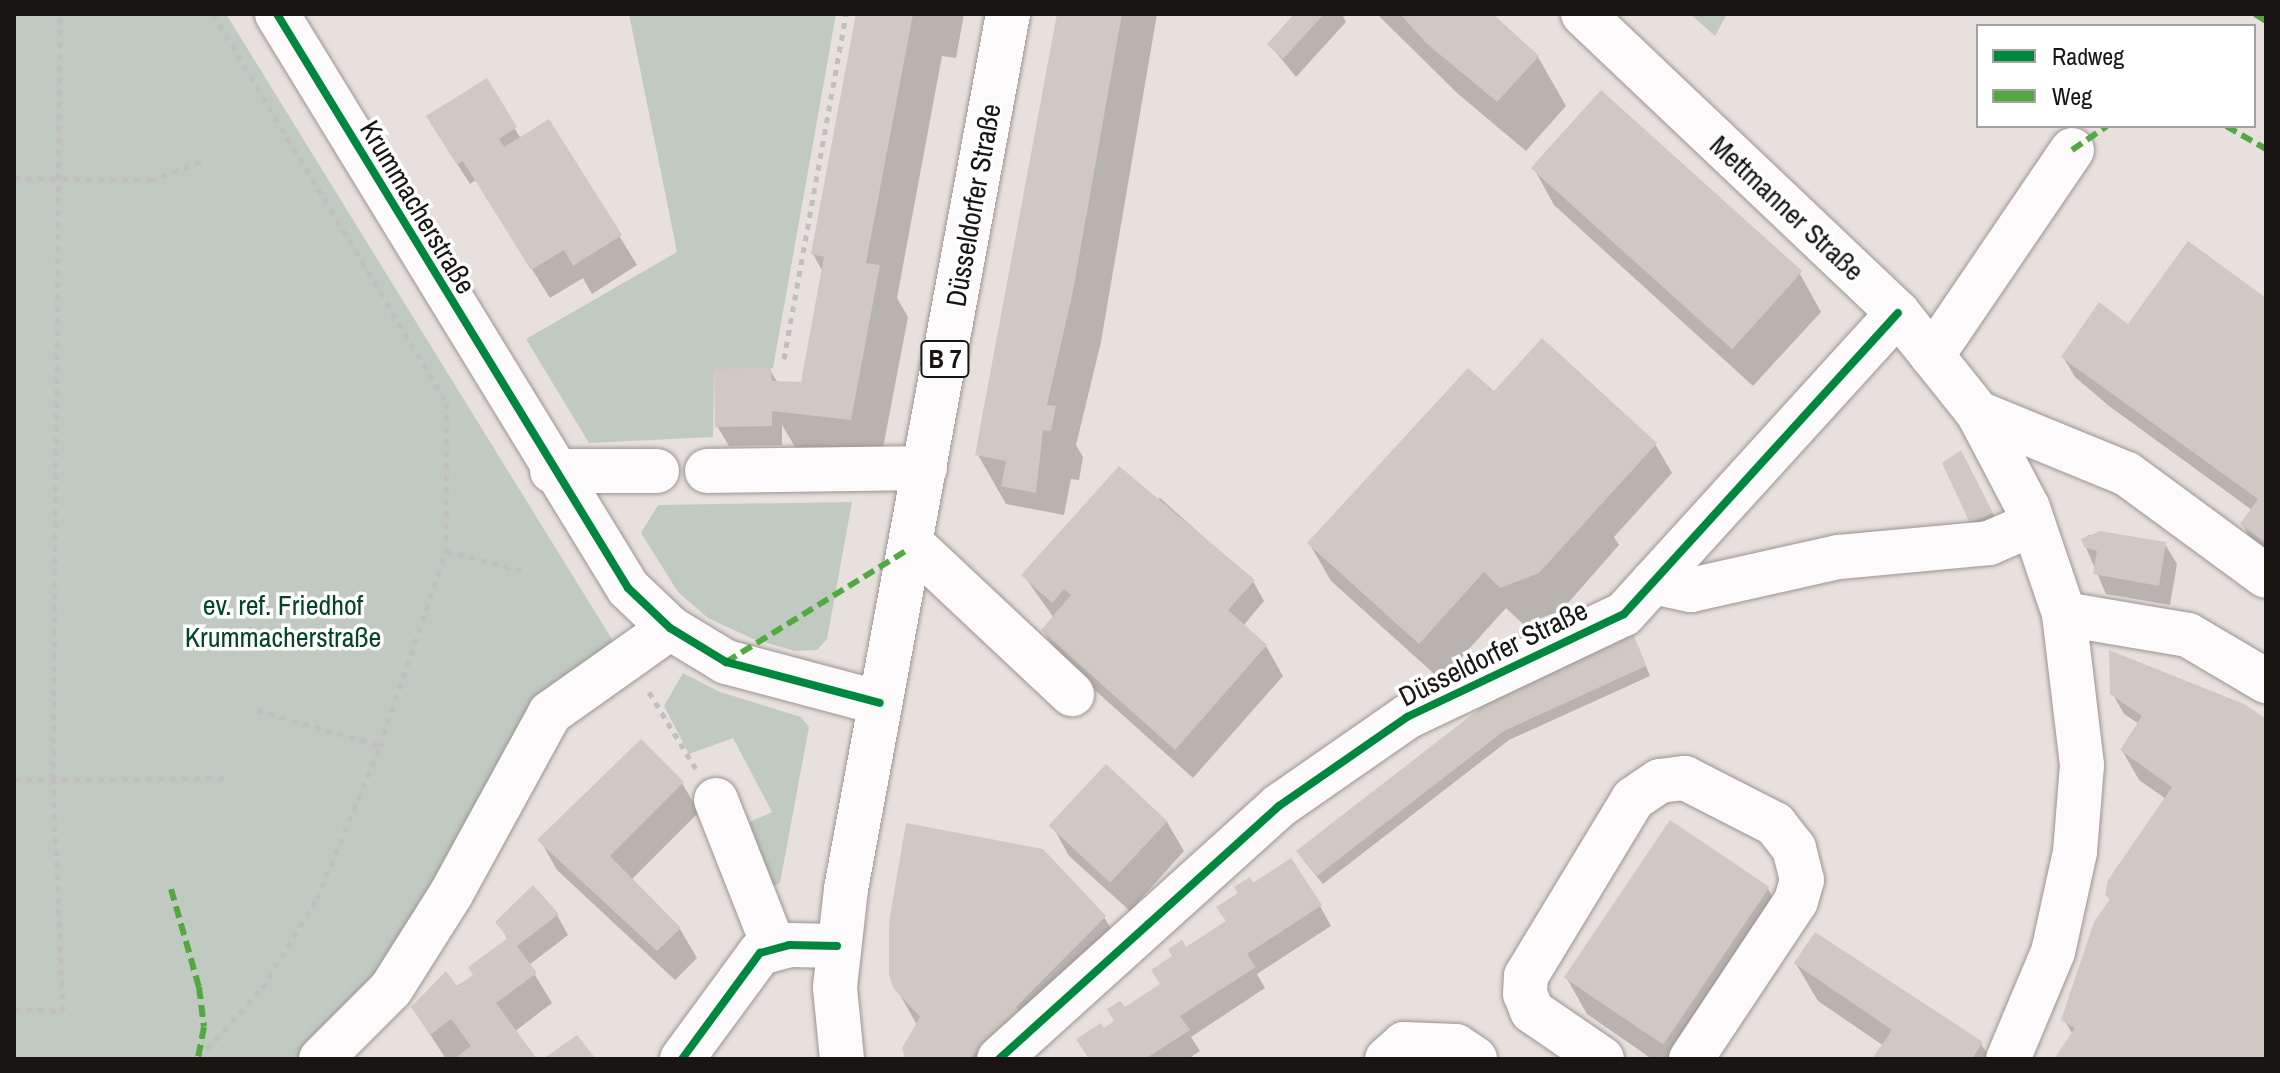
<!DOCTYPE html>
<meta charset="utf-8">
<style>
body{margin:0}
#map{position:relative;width:2280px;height:1073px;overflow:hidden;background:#e8e0dc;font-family:"Archivo Narrow",sans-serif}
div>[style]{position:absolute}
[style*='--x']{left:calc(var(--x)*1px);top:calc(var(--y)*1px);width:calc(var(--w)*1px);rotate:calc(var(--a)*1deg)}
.green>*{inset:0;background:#c0cac0}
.shadow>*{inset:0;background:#0003}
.building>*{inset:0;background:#d1c7c3;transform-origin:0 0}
.path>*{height:5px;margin-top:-2.5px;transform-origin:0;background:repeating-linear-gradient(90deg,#c2c0bf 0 6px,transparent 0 12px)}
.roads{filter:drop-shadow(0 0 2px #9b9593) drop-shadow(0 0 2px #9b9593)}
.minor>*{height:44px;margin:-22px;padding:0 22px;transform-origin:22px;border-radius:22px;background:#fcfafa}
.major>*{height:44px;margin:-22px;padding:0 22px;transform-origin:22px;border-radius:22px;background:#fcfafa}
.quiet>*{height:6px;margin-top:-3px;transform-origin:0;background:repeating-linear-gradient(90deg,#52a942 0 12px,transparent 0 18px)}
.cycleway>*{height:8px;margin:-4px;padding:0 4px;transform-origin:4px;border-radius:4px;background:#00873e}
span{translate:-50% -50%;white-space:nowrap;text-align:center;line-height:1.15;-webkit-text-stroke:7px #fff;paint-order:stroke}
.shield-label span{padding:2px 6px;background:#fff;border:2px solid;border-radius:6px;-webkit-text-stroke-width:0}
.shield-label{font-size:26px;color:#191513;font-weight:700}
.street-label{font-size:28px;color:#191513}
.park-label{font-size:28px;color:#034528}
.frame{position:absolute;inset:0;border:16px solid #191513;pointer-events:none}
.legend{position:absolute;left:1976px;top:24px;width:280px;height:104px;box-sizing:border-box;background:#fff;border:2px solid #a3a1a1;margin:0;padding:10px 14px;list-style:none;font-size:24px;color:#191513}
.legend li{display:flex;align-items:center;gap:16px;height:40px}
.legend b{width:40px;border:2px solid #a3a1a1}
</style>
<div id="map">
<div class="green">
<div style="clip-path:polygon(14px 14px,226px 14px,621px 654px,580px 679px,384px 979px,302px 1059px,14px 1059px)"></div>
<div style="clip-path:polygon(629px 14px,836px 14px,773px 368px,714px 370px,713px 437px,589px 443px,526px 339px,677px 252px)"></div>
<div style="clip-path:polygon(1690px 14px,1727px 14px,1715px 36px)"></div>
<div style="clip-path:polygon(852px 502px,827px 639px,817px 650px,795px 651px,753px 639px,708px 618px,678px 592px,641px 533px,658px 505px)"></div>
<div style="clip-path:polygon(683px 673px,720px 692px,801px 717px,809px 727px,780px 883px,769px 888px,745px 824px,772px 812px,733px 738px,689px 754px,664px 706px)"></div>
</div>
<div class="shadow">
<div style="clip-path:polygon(858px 14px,964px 14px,956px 58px,942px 56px,897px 298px,908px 317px,879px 469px,803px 460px,782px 425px,782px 445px,729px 446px,717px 426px,770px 370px,778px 383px,802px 384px,823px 272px,813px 254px)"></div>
<div style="clip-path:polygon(1060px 14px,1157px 14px,1101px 342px,1076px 445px,1083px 457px,1079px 480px,1071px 479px,1064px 515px,1006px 504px,978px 455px)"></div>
<div style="clip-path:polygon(1297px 14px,1342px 14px,1346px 22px,1296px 77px,1269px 44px)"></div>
<div style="clip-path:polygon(1377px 14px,1490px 14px,1538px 57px,1566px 106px,1526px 151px,1457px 93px)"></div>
<div style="clip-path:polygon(486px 81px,521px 139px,549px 121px,637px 265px,592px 294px,583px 278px,550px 298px,476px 180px,470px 184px,440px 137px)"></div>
<div style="clip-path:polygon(1533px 167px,1800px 274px,1821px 312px,1753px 386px,1554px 205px)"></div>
<div style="clip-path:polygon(2266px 301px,2266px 563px,2242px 524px,2252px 510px,2109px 406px,2075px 377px,2063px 357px,2128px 327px)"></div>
<div style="clip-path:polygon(1492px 392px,1655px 444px,1672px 473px,1614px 537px,1619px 545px,1561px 611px,1523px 624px,1506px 608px,1441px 680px,1331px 581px,1309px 543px)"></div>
<div style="clip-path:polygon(1944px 464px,1972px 473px,2003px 534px,1983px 542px)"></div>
<div style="clip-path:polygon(1160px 498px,1253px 581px,1264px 601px,1243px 626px,1266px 646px,1283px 676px,1193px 778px,1060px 659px,1043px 630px,1054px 618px,1024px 576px)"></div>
<div style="clip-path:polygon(2088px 535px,2165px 544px,2177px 564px,2170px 605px,2106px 594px,2084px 543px)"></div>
<div style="clip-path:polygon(1638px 646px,1650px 676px,1509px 740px,1323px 884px,1304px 861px,1299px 851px)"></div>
<div style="clip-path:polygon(2112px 693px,2266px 724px,2266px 1059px,2056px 1059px,2073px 1035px,2064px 1019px,2111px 901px,2107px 894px,2166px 799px,2139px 780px,2122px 750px,2139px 724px,2124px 714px)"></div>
<div style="clip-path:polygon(682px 783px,699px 812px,631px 880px,680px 929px,697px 958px,675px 980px,557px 870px,540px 840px)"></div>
<div style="clip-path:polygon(1167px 822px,1184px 851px,1130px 911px,1069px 856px,1053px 827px)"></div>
<div style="clip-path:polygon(1768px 889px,1790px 926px,1699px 1059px,1652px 1059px,1587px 1014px,1566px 977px)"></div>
<div style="clip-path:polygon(1320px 906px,1331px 926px,1257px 974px,1265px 988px,1191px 1037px,1200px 1051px,1188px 1059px,1090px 1059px,1103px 1030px,1162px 986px,1186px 950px,1228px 922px)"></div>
<div style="clip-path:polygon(557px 915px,568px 935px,529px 965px,552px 1003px,514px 1032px,535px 1059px,446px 1059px,413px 1008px,475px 976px,508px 940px,498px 922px)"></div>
<div style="clip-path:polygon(1104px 917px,1126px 954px,1030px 1059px,907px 1059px,917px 1025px,896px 988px)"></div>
<div style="clip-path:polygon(1796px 964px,1981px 1044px,1990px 1059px,1875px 1059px,1884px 1046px,1818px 1001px)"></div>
</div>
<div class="building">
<div style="clip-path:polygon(856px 14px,913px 14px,866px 263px,880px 265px,851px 420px,772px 411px,772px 426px,715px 427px,714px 369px,771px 368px,772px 381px,801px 382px,824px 257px,811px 254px)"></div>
<div style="clip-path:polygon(1057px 14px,1122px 14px,1073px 291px,1047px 405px,1056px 406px,1051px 431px,1043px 430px,1036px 493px,1001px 486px,1006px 461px,975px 455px)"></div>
<div style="clip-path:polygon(1294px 14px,1324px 14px,1283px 59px,1267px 44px)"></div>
<div style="clip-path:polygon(1400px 14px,1493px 14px,1539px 56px,1497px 102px,1426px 43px)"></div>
<div style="clip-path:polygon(487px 78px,517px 127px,499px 139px,504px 147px,549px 119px,622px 235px,573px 266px,564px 250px,531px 270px,463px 161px,457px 165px,426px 116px)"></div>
<div style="left:1601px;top:90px;width:271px;height:105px;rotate:42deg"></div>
<div style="clip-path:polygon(2188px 241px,2266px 298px,2266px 543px,2240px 524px,2258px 499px,2061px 357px,2099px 302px,2128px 324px)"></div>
<div style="clip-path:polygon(1542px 338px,1657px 443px,1539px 573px,1500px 588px,1484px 572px,1419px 644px,1307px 543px,1468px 368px,1494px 391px)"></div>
<div style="clip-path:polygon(1961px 450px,1993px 513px,1970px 523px,1942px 463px)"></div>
<div style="clip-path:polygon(1119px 466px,1255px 580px,1228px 610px,1267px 645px,1175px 750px,1041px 630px,1071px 595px,1064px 589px,1052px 603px,1021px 575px)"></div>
<div style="clip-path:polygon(2100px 531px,2166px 542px,2159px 586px,2093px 574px,2097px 551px,2084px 547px,2081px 539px)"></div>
<div style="clip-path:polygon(1633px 634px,1646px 666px,1504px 731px,1317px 876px,1296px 851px,1487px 703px)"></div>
<div style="clip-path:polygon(2109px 650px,2244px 704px,2266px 719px,2266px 1059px,2054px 1059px,2075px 1028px,2061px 1020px,2094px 922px,2110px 899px,2105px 895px,2108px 880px,2172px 787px,2120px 750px,2142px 716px,2110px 694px)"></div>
<div style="clip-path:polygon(641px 739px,684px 782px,610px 856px,681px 928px,657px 951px,537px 840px)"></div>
<div style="left:1106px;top:764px;width:84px;height:84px;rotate:43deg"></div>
<div style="left:1670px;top:820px;width:120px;height:190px;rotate:34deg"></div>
<div style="clip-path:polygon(906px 823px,1043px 849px,1106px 916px,1016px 1007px,1020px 1012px,969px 1059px,905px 1059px,902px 1048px,920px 1017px,894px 989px,889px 975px,889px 922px)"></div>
<div style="clip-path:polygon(1291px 858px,1322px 905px,1247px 954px,1256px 967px,1180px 1016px,1190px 1030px,1145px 1059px,1089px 1059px,1076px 1039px,1101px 1023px,1104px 1028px,1114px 1021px,1107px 1009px,1120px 1001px,1125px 1007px,1160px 984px,1151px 970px,1172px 956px,1168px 949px,1182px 940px,1186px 947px,1226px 921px,1216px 907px,1238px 893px,1234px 887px,1250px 877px,1253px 883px)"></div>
<div style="clip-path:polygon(533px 885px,559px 914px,517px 946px,537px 973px,496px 1003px,537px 1059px,454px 1059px,471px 1046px,451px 1019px,430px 1035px,411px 1007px,446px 971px,457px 986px,473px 975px,468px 967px,508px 938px,495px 922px)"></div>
<div style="clip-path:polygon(1815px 932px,1983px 1042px,1972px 1059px,1872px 1059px,1892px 1030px,1794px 963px)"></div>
<div style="clip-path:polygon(577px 1035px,596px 1059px,543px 1059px)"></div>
</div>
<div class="path">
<div style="--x:213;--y:14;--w:454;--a:59"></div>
<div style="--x:447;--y:403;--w:148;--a:90.4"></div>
<div style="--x:14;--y:178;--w:136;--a:0.8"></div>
<div style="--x:150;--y:180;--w:56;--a:-19.7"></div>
<div style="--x:784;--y:359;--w:351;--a:-79.8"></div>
<div style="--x:649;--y:692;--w:90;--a:58.6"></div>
<div style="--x:257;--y:710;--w:128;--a:16.3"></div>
<div style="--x:14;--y:780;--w:216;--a:-0.5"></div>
<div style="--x:14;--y:1009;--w:49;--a:2.3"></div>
<div style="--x:63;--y:1011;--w:232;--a:-92.5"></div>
<div style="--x:53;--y:779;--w:765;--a:-89.48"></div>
<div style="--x:199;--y:1058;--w:94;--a:-48"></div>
<div style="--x:262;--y:988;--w:105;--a:-58.3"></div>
<div style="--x:317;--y:899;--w:165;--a:-67.6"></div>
<div style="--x:380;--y:746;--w:206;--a:-71.3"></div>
<div style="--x:446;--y:551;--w:84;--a:14.5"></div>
</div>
<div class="roads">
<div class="minor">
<div style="--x:277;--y:14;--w:673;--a:58.55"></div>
<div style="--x:628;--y:588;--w:58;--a:43.6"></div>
<div style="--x:670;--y:628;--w:66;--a:31.3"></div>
<div style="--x:726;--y:662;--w:159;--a:14.9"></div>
<div style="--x:1583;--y:14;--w:434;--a:43.5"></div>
<div style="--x:1898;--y:313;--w:128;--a:51.3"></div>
<div style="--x:1978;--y:413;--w:107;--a:62.2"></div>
<div style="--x:2028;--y:508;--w:112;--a:71.2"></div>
<div style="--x:2064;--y:614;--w:152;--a:83.2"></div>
<div style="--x:2082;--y:765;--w:87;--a:94.6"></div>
<div style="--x:2075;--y:852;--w:102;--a:102.4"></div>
<div style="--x:2053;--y:952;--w:116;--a:112.8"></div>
<div style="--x:1932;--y:356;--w:249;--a:-55.8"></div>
<div style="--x:1978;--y:413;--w:161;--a:22.3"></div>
<div style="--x:2127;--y:474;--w:172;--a:36.3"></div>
<div style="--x:552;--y:471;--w:105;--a:0"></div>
<div style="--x:707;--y:471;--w:218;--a:-0.8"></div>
<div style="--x:911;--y:543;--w:221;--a:43.2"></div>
<div style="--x:1653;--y:582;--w:39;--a:12"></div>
<div style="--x:1691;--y:590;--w:152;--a:-12.6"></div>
<div style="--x:1839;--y:557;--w:151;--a:-5.3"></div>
<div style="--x:1989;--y:543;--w:48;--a:-23.4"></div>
<div style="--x:2064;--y:614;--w:126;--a:9.6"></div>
<div style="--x:2188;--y:635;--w:91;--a:30.5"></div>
<div style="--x:716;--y:800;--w:158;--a:68.5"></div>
<div style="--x:321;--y:1059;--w:99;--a:-45"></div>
<div style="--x:391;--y:989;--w:112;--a:-57.7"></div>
<div style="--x:451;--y:894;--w:206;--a:-61.3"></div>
<div style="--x:550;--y:713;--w:147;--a:-35.3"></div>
<div style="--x:682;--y:1059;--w:132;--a:-53.7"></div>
<div style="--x:760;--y:953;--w:30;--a:-15"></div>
<div style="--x:789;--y:945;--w:48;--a:1.2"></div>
<div style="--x:999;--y:1059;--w:377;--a:-42.1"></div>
<div style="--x:1279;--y:806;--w:156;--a:-34.8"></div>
<div style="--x:1407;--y:717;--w:240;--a:-25.4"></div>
<div style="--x:1624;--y:614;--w:407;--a:-47.7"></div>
<div style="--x:1387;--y:1059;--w:23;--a:-41"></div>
<div style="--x:1404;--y:1044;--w:52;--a:2.2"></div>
<div style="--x:1456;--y:1046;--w:23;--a:34"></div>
<div style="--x:1602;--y:1059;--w:85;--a:-145.6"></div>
<div style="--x:1532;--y:1011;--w:18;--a:-112"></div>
<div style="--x:1525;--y:994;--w:18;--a:-87"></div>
<div style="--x:1526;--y:976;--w:207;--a:-58.8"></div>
<div style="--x:1633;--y:799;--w:32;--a:-34"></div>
<div style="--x:1660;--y:781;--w:25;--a:-7"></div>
<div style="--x:1685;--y:778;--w:101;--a:27.1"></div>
<div style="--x:1775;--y:824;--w:31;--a:52"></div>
<div style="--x:1794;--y:848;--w:33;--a:76"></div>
<div style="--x:1802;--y:880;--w:22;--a:106"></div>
<div style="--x:1796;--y:901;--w:190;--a:123.6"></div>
</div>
<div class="major">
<div style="--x:842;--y:1059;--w:72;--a:-95.6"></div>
<div style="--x:835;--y:987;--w:99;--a:-83.6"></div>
<div style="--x:846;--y:889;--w:890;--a:-79.51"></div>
</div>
</div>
<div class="quiet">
<div style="--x:2255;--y:14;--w:13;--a:32"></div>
<div style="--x:2226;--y:126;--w:46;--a:29.9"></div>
<div style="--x:2072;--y:150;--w:42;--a:-34.4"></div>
<div style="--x:726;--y:662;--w:215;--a:-31.7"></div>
<div style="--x:171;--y:889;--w:102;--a:74.1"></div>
<div style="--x:199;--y:987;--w:40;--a:82.9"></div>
<div style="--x:204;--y:1027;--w:33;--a:101"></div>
</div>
<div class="cycleway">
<div style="--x:277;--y:14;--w:673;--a:58.55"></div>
<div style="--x:628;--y:588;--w:58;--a:43.6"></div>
<div style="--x:670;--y:628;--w:66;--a:31.3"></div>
<div style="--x:726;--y:662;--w:159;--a:14.9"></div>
<div style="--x:682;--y:1059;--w:132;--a:-53.7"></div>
<div style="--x:760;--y:953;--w:30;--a:-15"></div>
<div style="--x:789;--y:945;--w:48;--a:1.2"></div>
<div style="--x:999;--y:1059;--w:377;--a:-42.1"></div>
<div style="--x:1279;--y:806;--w:156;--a:-34.8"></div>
<div style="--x:1407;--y:717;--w:240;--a:-25.4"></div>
<div style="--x:1624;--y:614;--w:407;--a:-47.7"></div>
</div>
<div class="shield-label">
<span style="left:945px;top:359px">B 7</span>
</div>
<div class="street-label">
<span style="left:973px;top:205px;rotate:-80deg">Düsseldorfer Straße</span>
<span style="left:418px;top:207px;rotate:59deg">Krummacherstraße</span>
<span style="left:1787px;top:208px;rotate:43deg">Mettmanner Straße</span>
<span style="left:1493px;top:653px;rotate:-26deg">Düsseldorfer Straße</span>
</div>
<div class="park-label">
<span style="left:283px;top:621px">ev. ref. Friedhof<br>Krummacherstraße</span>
</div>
<div class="frame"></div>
<ul class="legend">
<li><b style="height:10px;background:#00873e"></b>Radweg</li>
<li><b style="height:10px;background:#52a942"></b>Weg</li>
</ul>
</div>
